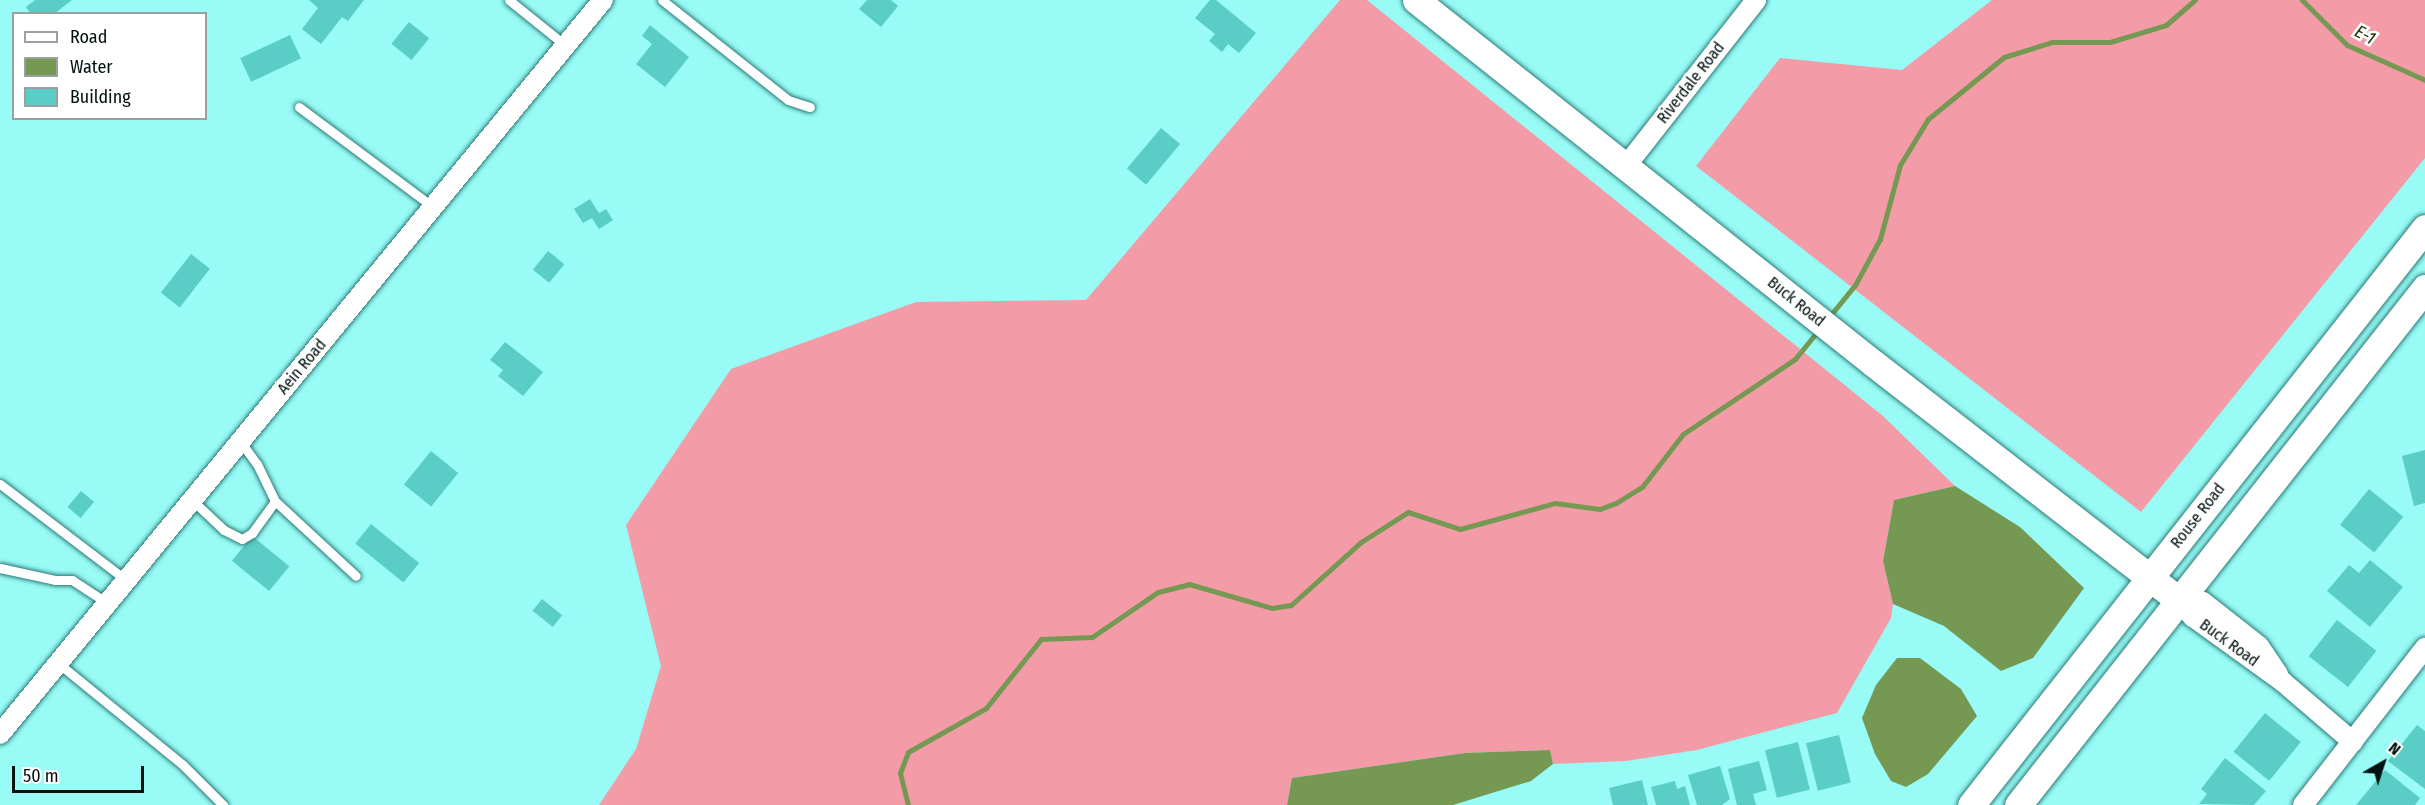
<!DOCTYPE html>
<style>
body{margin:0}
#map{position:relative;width:2425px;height:805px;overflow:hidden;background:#98fbf5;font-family:"Fira Sans Condensed",sans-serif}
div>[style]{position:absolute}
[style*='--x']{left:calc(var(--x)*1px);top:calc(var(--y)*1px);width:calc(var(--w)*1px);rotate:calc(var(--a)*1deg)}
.forest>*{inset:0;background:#f39ca8}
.water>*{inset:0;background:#759852}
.stream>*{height:5px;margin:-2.5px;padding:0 2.5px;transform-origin:2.5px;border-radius:2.5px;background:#759852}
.building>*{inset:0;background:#5acdc7;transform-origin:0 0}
.roads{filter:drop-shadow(0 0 2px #2c7a76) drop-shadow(0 0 2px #2c7a76)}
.lane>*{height:9px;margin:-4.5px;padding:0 4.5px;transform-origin:4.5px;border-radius:4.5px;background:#fff}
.street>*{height:20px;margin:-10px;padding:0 10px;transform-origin:10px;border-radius:10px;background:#fff}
.secondary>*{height:27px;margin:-13.5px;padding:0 13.5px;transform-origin:13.5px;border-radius:13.5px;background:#fff}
span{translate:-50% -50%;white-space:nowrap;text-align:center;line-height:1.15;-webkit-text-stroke:5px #fff;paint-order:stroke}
.street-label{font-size:16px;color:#001110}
.water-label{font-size:18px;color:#213702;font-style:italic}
.legend{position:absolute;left:12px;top:12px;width:195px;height:108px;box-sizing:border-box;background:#fff;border:2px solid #99a09f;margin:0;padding:8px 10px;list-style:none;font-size:18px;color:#001110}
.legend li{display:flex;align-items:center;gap:12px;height:30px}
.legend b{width:30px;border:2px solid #99a09f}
.north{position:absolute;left:2353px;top:733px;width:60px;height:60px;-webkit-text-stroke:4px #fff;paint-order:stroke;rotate:39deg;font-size:16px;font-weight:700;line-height:24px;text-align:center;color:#001110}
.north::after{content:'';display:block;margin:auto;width:21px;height:27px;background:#001110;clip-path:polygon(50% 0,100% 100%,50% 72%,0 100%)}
.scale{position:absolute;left:12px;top:766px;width:132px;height:27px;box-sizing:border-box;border:3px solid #001110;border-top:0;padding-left:8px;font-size:18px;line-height:21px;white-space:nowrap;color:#001110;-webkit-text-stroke:4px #fff;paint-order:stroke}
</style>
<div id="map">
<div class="forest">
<div style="clip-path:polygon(1340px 0,1367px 0,1883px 416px,1955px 486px,1894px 500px,1883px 561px,1893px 604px,1891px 618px,1837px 713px,1697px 750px,1626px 761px,1553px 764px,1550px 750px,1465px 753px,1292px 778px,1287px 805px,599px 805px,636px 749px,661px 666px,626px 525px,731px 369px,916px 302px,1086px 300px)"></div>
<div style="clip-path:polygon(1992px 0,2425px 0,2425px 158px,2141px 512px,1696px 166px,1780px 58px,1902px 70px)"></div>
</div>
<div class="water">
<div style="clip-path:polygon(1955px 486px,2020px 527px,2084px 588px,2033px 658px,2001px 671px,1944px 626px,1893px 604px,1883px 561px,1894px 500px)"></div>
<div style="clip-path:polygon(1897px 658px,1920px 658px,1961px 689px,1977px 716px,1928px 774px,1906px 787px,1891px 781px,1875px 754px,1862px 718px,1876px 685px)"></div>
<div style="clip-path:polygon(1550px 750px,1553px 764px,1531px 781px,1453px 805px,1287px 805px,1292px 778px,1465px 753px)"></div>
</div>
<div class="stream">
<div style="--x:2302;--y:0;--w:64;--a:45"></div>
<div style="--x:2347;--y:45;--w:85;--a:24.2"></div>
<div style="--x:1829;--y:317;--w:41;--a:-50.9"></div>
<div style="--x:1855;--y:285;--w:52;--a:-61.5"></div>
<div style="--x:1880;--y:239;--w:77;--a:-74.9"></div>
<div style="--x:1900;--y:165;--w:54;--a:-58.7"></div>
<div style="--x:1928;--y:119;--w:98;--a:-39.2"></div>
<div style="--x:2004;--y:57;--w:50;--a:-17.4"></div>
<div style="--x:2052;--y:42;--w:58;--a:0"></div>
<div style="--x:2110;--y:42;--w:59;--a:-16.9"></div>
<div style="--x:2166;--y:25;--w:38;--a:-41"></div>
<div style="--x:908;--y:805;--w:33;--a:-104"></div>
<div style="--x:900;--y:773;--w:22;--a:-69"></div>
<div style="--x:908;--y:752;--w:90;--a:-29.4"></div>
<div style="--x:986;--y:708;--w:88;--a:-51.4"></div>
<div style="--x:1041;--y:639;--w:51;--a:-2.2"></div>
<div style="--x:1092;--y:637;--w:80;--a:-34.3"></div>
<div style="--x:1158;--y:592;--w:32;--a:-14"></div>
<div style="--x:1189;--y:584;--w:86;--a:16.1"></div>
<div style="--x:1272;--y:608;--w:19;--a:-9"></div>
<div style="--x:1291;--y:605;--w:94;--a:-42"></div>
<div style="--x:1361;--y:542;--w:56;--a:-32.6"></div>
<div style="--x:1408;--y:512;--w:55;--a:18.1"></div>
<div style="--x:1460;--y:529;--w:98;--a:-15.3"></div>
<div style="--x:1555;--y:503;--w:45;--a:7.6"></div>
<div style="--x:1600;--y:509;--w:17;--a:-21"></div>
<div style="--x:1616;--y:503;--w:31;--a:-32"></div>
<div style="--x:1642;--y:487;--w:67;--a:-52.3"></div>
<div style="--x:1683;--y:434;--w:135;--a:-33.8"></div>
<div style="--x:1795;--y:359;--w:38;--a:-51"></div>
</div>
<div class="building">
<div style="clip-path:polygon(35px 0,72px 0,54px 14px,31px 14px,26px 7px)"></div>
<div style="clip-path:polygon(309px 0,364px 0,348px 21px,342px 17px,321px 44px,302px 29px,318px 8px)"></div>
<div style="clip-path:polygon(867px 0,891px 0,898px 6px,881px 27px,859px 9px)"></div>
<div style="clip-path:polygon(1210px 0,1216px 0,1256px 33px,1239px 53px,1228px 44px,1222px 52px,1209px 41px,1215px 34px,1195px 18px)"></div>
<div style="left:409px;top:22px;width:26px;height:28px;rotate:39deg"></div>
<div style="clip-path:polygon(650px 25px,689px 57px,665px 87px,636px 64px,652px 44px,642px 36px)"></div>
<div style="left:290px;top:35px;width:26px;height:55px;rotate:65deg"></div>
<div style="left:1161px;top:128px;width:25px;height:53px;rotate:40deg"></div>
<div style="clip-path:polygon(590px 199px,599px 213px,606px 209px,613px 220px,599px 229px,592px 218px,583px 223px,574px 209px)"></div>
<div style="left:548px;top:251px;width:21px;height:24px;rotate:39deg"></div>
<div style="left:191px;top:254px;width:24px;height:49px;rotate:38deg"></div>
<div style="clip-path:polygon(505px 342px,543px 372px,523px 396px,498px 376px,503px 370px,490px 360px)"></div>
<div style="clip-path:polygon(2425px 450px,2425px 503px,2414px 506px,2402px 456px)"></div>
<div style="left:431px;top:451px;width:35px;height:43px;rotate:39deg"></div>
<div style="left:2369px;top:489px;width:44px;height:46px;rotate:39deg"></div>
<div style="left:81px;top:491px;width:17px;height:21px;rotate:40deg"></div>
<div style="left:371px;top:524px;width:62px;height:25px;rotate:39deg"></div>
<div style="left:252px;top:536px;width:48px;height:32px;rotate:39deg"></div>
<div style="clip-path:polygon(2370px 560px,2403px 587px,2370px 627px,2327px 591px,2349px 565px,2359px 573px)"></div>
<div style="left:542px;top:599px;width:26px;height:15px;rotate:39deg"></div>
<div style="left:2337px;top:620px;width:50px;height:46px;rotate:38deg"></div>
<div style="left:2265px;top:713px;width:46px;height:50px;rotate:39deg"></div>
<div style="clip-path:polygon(2417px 725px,2425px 731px,2425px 789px,2388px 761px)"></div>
<div style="left:1839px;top:735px;width:49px;height:34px;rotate:76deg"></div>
<div style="left:1798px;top:742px;width:49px;height:34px;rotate:76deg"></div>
<div style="clip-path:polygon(2225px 758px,2266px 791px,2254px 805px,2199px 804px,2207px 794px,2201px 789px)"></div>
<div style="clip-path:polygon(1759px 761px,1767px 790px,1753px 794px,1756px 805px,1737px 805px,1728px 769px)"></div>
<div style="clip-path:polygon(1720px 766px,1730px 799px,1722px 805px,1697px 805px,1688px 775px)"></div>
<div style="clip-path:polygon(2385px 770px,2420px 798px,2415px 805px,2356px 805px)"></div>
<div style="clip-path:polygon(1642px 780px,1648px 805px,1613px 805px,1609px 788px)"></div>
<div style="clip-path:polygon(1675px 781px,1677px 789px,1685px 786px,1690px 805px,1656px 805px,1651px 787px)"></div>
</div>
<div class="roads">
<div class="lane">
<div style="--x:509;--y:0;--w:72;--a:38.8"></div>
<div style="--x:662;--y:0;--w:161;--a:38.4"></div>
<div style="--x:788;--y:100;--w:23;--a:18"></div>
<div style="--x:299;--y:107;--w:167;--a:36.7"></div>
<div style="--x:240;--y:441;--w:29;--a:54"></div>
<div style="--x:257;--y:464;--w:41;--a:64.1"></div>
<div style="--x:275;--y:501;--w:110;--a:42.8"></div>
<div style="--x:0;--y:484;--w:158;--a:37.3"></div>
<div style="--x:192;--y:500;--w:44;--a:43.2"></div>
<div style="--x:224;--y:530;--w:20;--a:27"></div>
<div style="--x:242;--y:539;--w:12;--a:-31"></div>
<div style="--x:252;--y:533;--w:39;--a:-54"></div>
<div style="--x:0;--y:568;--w:56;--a:12.3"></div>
<div style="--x:55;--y:580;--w:17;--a:0"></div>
<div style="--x:72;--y:580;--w:42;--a:33.3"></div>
<div style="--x:58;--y:663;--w:161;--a:39.2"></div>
<div style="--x:183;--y:765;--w:57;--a:45"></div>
</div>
<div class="street">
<div style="--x:1626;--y:166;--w:211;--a:-51.9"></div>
<div style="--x:2179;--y:600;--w:22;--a:51"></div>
<div style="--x:2193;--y:617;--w:111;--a:35.8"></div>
<div style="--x:2283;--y:682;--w:92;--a:40.6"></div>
<div style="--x:2179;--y:600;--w:24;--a:5"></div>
<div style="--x:2203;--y:602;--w:71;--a:38.2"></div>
<div style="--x:2259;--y:646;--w:34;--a:56"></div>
<div style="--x:0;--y:734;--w:950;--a:-50.6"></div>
<div style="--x:2303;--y:805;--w:199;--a:-52.2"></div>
</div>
<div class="secondary">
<div style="--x:1416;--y:0;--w:584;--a:38.46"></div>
<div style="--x:1873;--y:363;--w:387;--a:37.8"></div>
<div style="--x:1971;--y:805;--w:734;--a:-51.8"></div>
<div style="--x:2018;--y:805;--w:658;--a:-51.79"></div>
</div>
</div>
<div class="street-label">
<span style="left:1691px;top:83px;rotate:-52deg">Riverdale Road</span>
<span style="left:1796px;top:302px;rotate:39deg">Buck Road</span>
<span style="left:302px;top:367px;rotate:-50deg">Aein Road</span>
<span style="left:2198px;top:516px;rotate:-52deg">Rouse Road</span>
<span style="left:2229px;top:643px;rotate:36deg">Buck Road</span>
</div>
<div class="water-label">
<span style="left:2365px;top:35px;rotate:29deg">E-1</span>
</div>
<ul class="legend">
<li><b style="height:8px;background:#fff"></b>Road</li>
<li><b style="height:16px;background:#759852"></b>Water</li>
<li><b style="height:16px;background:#5acdc7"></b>Building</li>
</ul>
<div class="north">N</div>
<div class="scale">50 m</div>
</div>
